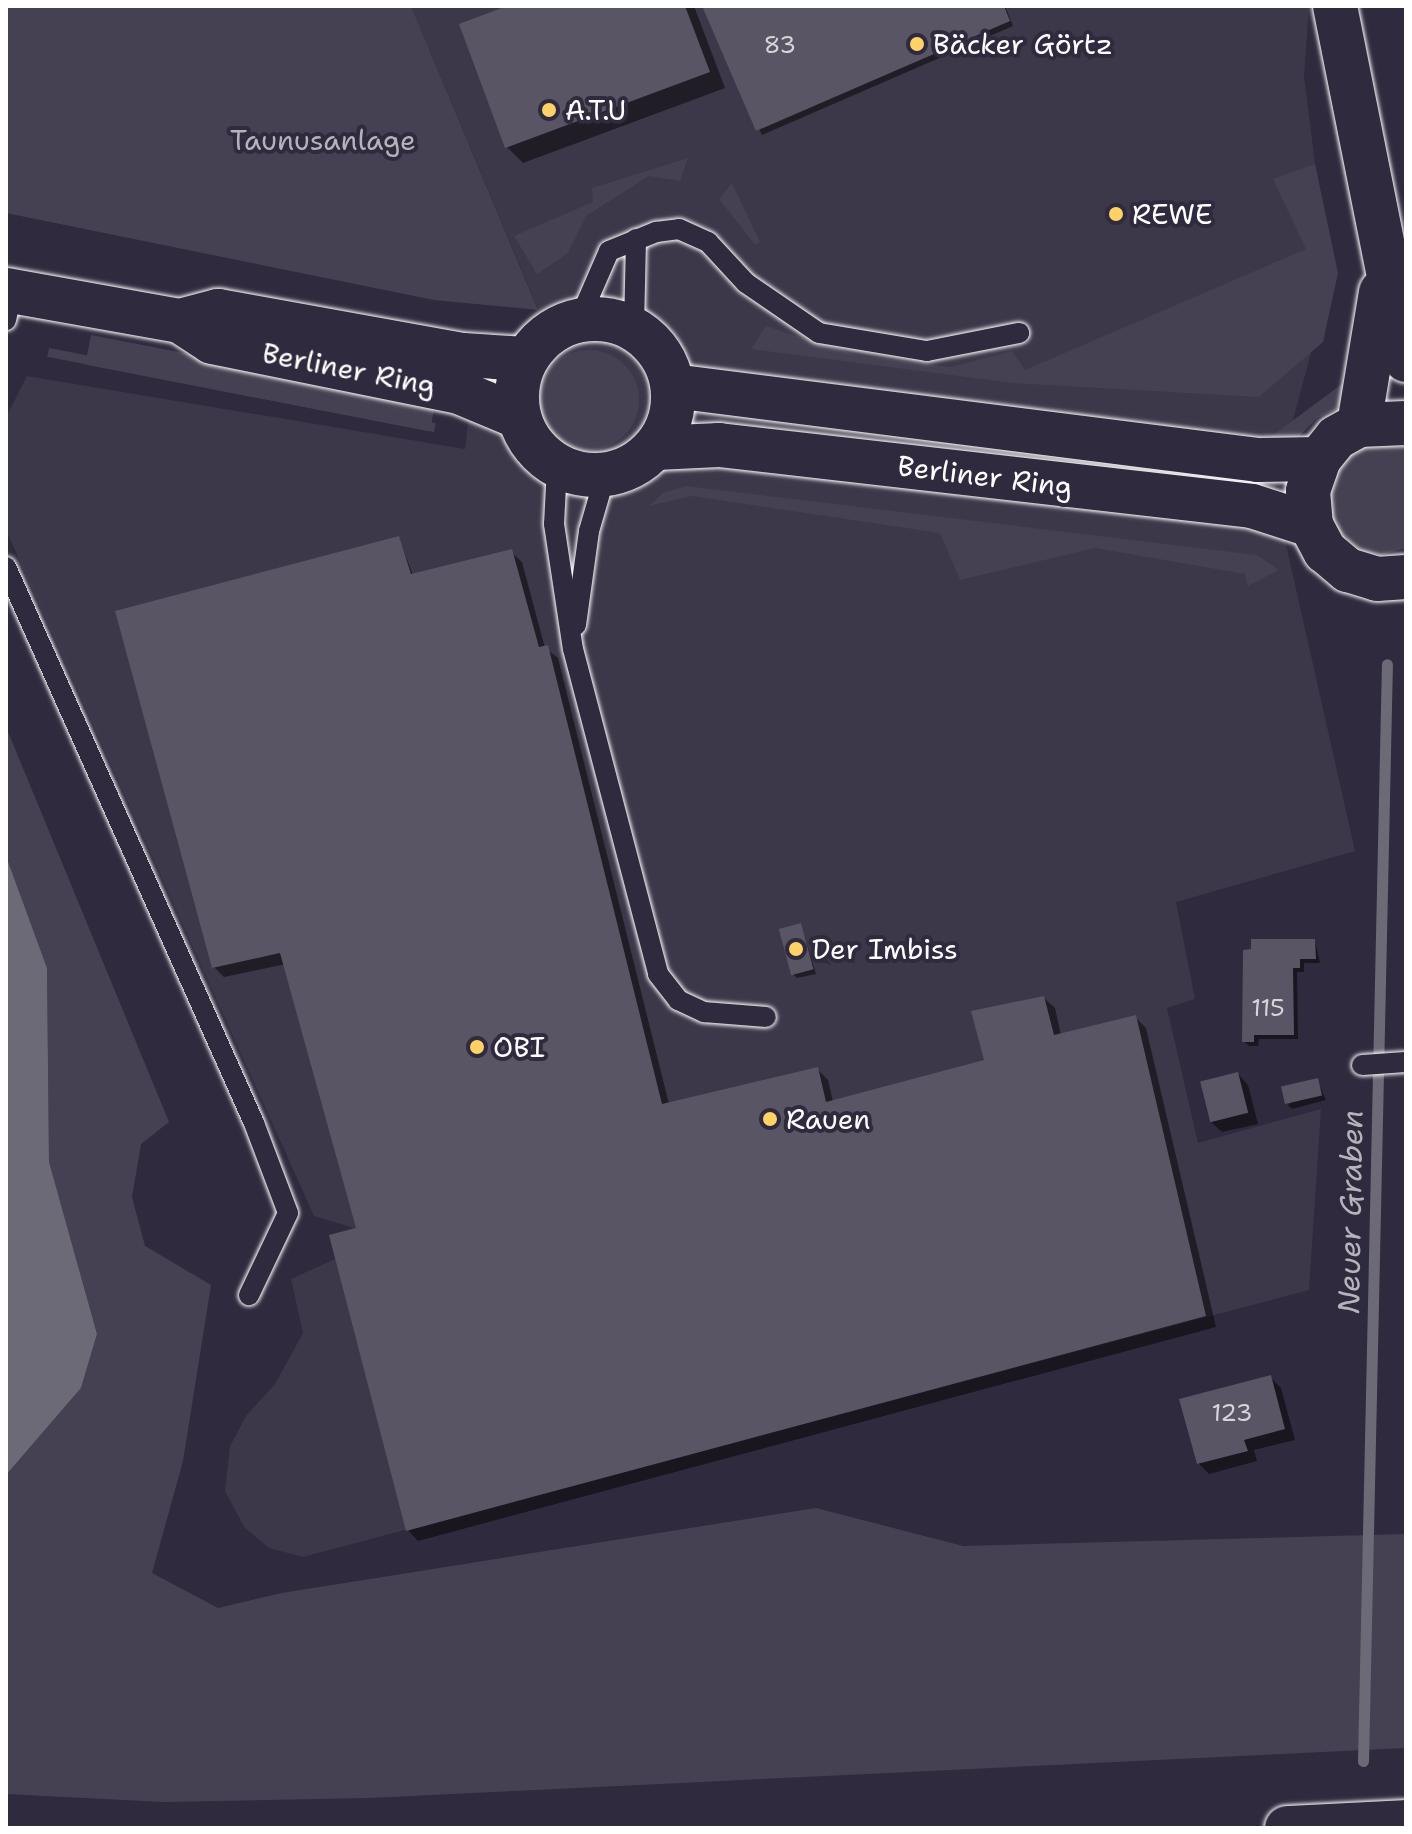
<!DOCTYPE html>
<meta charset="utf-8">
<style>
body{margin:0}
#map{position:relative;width:1412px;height:1834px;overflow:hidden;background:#2f2a3d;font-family:"Shantell Sans",sans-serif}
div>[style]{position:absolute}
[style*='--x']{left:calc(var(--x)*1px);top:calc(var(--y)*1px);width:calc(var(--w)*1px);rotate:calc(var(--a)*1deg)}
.built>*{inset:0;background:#3c3749}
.green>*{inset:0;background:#464152;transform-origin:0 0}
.round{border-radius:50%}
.water>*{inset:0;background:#6d6a77}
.shadow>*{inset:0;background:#0007}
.stream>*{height:11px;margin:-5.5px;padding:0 5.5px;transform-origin:5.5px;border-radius:5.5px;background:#6d6a77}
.building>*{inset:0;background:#595564;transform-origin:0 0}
.roads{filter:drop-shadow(0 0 2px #fff) drop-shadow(0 0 2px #fff)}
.lane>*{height:20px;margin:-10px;padding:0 10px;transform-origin:10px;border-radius:10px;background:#2f2a3d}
.secondary>*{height:44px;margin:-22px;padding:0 22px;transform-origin:22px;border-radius:22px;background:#2f2a3d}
.secondary>.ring{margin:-22px;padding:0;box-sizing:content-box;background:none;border:44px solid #2f2a3d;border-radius:50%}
.highway>*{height:44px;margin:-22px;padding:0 22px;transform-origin:22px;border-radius:22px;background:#2f2a3d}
.dots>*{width:22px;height:22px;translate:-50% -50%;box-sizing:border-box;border:4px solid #2f2a3d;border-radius:50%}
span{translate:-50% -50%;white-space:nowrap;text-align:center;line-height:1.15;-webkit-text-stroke:8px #2f2a3d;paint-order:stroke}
.number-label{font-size:24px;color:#d6d4d8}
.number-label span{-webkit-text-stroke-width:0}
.poi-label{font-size:28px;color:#fff}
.left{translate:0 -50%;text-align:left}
.park-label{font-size:28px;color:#b5b3ba}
.street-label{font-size:28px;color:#fff}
.water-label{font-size:30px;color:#b6b4bb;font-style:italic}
.frame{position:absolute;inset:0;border:8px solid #fff;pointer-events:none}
</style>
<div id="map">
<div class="built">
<div style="clip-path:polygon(411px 6px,1309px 6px,1304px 76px,1330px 282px,1274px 491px,1355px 851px,1176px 902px,1195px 999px,1167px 1008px,1198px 1143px,1321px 1109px,1309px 1290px,303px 1557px,269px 1548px,244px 1527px,225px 1491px,230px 1446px,246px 1416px,275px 1384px,303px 1333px,291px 1279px,335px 1259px,329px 1235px,354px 1228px,314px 1216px,6px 530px,6px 417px,27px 376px,465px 449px,474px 372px,538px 309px)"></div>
</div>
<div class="green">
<div style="clip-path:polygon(6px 6px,411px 6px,538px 310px,434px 300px,6px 213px)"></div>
<div style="clip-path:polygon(688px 158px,680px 181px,649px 176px,586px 216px,568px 253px,537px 274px,514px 236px,593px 202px,592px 188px)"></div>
<div style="clip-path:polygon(1315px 164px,1338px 273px,1323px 342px,1259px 397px,1013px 383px,751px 349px,766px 326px,860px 356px,951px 367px,1012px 351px,1025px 370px,1306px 249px,1273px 179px)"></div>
<div style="clip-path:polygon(732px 183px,760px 242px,755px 245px,719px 199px)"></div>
<div style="left:91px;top:335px;width:351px;height:30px;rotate:11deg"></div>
<div style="left:49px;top:348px;width:394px;height:9px;rotate:11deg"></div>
<div class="round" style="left:539px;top:350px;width:100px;height:100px"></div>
<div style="clip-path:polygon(1352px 382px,1337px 409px,1317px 418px,1297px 438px,1269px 446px,1272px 436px,1342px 384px)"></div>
<div style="clip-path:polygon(1395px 442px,1406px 447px,1406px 548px,1381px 555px,1362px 551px,1333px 526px,1326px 508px,1332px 471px,1359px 446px)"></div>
<div style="clip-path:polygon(686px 486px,1257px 555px,1279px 570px,1248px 586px,1245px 574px,1095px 548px,960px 580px,940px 533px,691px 496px,649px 506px,663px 493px)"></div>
<div style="clip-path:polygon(6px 727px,169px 1122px,141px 1144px,132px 1197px,145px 1246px,211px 1285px,183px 1461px,152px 1573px,218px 1608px,282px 1593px,816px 1508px,963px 1546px,1406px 1534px,1406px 1748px,368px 1798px,164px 1802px,6px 1794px,6px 1475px,81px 1388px,97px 1334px,49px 1163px,47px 968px,6px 856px)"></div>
</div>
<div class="water">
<div style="clip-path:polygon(6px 856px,47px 968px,49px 1162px,97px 1334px,81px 1388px,6px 1475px)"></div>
</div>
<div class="shadow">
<div style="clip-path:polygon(513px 6px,694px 6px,725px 88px,523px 163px,507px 147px)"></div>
<div style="clip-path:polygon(704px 6px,1005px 6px,1013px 26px,762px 135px)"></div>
<div style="clip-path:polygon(399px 538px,414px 578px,511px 552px,522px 562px,545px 648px,558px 658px,669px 1104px,817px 1069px,828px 1080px,833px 1102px,987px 1061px,1044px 998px,1055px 1008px,1061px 1035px,1135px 1017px,1146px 1028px,1216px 1327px,418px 1541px,408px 1530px,358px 1229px,286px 964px,224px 977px,214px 967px)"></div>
<div style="clip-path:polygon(801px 925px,816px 974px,797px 978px,792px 973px)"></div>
<div style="clip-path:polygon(1315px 941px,1320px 963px,1304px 963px,1304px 972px,1297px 972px,1298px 1039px,1259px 1039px,1258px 1046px,1249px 1046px,1244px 1041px,1245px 952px)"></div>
<div style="clip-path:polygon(1238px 1074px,1248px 1085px,1258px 1124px,1222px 1132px,1211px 1122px)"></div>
<div style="clip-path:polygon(1317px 1080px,1326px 1100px,1292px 1109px,1288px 1105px)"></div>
<div style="clip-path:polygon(1270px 1377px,1281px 1388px,1295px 1440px,1254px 1450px,1257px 1461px,1209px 1474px,1198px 1463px)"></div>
</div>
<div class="stream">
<div style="--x:1363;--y:1761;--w:1097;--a:-88.75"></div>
</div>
<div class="building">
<div style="clip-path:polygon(507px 6px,685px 6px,710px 72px,505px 148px,459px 24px)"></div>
<div style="clip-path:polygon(702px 6px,1004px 6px,1010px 21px,756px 131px)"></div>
<div style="clip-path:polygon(399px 536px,411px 574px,512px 549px,539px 647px,548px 645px,662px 1104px,818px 1067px,826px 1102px,984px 1060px,971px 1011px,1044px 996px,1054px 1035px,1136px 1015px,1206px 1316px,406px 1531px,329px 1235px,356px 1228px,280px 953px,212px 968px,115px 611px)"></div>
<div style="left:801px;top:923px;width:48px;height:23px;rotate:75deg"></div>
<div style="clip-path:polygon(1251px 939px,1315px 939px,1316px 959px,1300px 959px,1300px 968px,1293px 968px,1294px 1035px,1254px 1035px,1254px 1042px,1242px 1042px,1243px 950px,1251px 949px)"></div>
<div style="left:1238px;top:1072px;width:42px;height:39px;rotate:76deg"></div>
<div style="left:1318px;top:1078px;width:18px;height:38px;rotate:77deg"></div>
<div style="clip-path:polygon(1271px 1375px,1285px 1429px,1244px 1440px,1248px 1451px,1197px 1464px,1179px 1399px)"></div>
</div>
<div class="roads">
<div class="lane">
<div style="--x:6;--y:320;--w:30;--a:-78"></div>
<div style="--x:579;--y:320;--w:75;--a:-66.5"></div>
<div style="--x:609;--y:251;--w:51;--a:-22"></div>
<div style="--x:656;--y:232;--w:23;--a:-7"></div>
<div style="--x:679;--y:229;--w:32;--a:24"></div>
<div style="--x:708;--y:242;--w:56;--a:47.2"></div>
<div style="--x:746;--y:283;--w:88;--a:34.4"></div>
<div style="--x:819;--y:333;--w:109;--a:9.5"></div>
<div style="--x:927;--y:351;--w:94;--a:-11.1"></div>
<div style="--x:634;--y:328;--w:89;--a:-88.7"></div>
<div style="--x:557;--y:467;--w:57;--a:93"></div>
<div style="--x:554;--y:524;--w:126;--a:81.4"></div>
<div style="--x:573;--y:649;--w:336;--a:75.3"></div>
<div style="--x:658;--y:974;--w:33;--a:52"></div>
<div style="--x:678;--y:1000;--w:29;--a:25"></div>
<div style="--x:704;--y:1012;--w:62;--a:4.6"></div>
<div style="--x:6;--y:567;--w:609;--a:65.96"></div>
<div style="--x:254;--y:1123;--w:96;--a:69.3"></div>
<div style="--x:288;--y:1213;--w:91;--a:115.4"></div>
<div style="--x:576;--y:625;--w:95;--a:-82.1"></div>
<div style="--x:589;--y:531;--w:57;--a:-73.8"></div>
<div style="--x:1362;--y:1065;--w:44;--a:-3.9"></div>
</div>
<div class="secondary">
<div style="--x:1335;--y:6;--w:361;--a:78.7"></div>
<div style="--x:6;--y:290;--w:177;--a:10.1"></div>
<div style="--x:180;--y:321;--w:39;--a:-15"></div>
<div style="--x:218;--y:311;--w:249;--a:10.2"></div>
<div style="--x:463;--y:355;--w:63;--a:3.6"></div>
<div class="ring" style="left:517px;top:319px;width:112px;height:112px"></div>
<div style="--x:180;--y:321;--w:38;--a:33"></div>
<div style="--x:212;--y:342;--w:252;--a:11.4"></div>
<div style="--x:459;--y:392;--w:65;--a:22.6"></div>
<div style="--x:673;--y:386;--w:590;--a:7.21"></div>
<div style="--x:1258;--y:460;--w:61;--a:-0.9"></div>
<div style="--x:1406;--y:423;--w:47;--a:177.6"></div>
<div style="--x:1359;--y:425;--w:26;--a:151"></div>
<div style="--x:1336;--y:438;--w:27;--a:129"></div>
<div style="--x:1319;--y:459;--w:34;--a:109"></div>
<div style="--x:1308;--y:491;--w:34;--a:85"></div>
<div style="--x:1311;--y:525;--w:30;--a:62"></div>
<div style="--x:1325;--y:551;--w:30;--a:40"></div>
<div style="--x:1348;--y:570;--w:30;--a:17"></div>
<div style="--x:1377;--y:579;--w:29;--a:-4"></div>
<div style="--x:1359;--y:425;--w:135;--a:-80.6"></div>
<div style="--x:656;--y:448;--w:63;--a:-2.7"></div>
<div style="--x:719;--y:445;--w:536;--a:6.53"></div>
<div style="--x:1252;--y:506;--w:62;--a:17.9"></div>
</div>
<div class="highway">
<div style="--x:1287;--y:1828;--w:119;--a:-2.9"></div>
</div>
</div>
<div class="dots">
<div style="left:917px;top:44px;background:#ffd166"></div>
<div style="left:549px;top:110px;background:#ffd166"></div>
<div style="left:1116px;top:214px;background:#ffd166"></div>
<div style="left:796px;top:949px;background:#ffd166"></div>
<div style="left:477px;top:1047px;background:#ffd166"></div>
<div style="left:770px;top:1119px;background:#ffd166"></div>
</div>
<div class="number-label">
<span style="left:780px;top:46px">83</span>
<span style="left:1268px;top:1009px">115</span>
<span style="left:1232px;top:1414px">123</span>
</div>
<div class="poi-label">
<span class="left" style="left:933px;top:44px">Bäcker Görtz</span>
<span class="left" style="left:565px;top:110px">A.T.U</span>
<span class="left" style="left:1132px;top:214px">REWE</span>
<span class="left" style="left:812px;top:949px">Der Imbiss</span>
<span class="left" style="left:493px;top:1047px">OBI</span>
<span class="left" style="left:786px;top:1119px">Rauen</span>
</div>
<div class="park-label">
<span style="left:323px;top:140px">Taunusanlage</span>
</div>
<div class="street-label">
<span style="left:349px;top:369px;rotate:11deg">Berliner Ring</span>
<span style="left:985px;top:476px;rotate:7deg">Berliner Ring</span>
</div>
<div class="water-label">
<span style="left:1351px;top:1212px;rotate:-89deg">Neuer Graben</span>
</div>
<div class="frame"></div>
</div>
